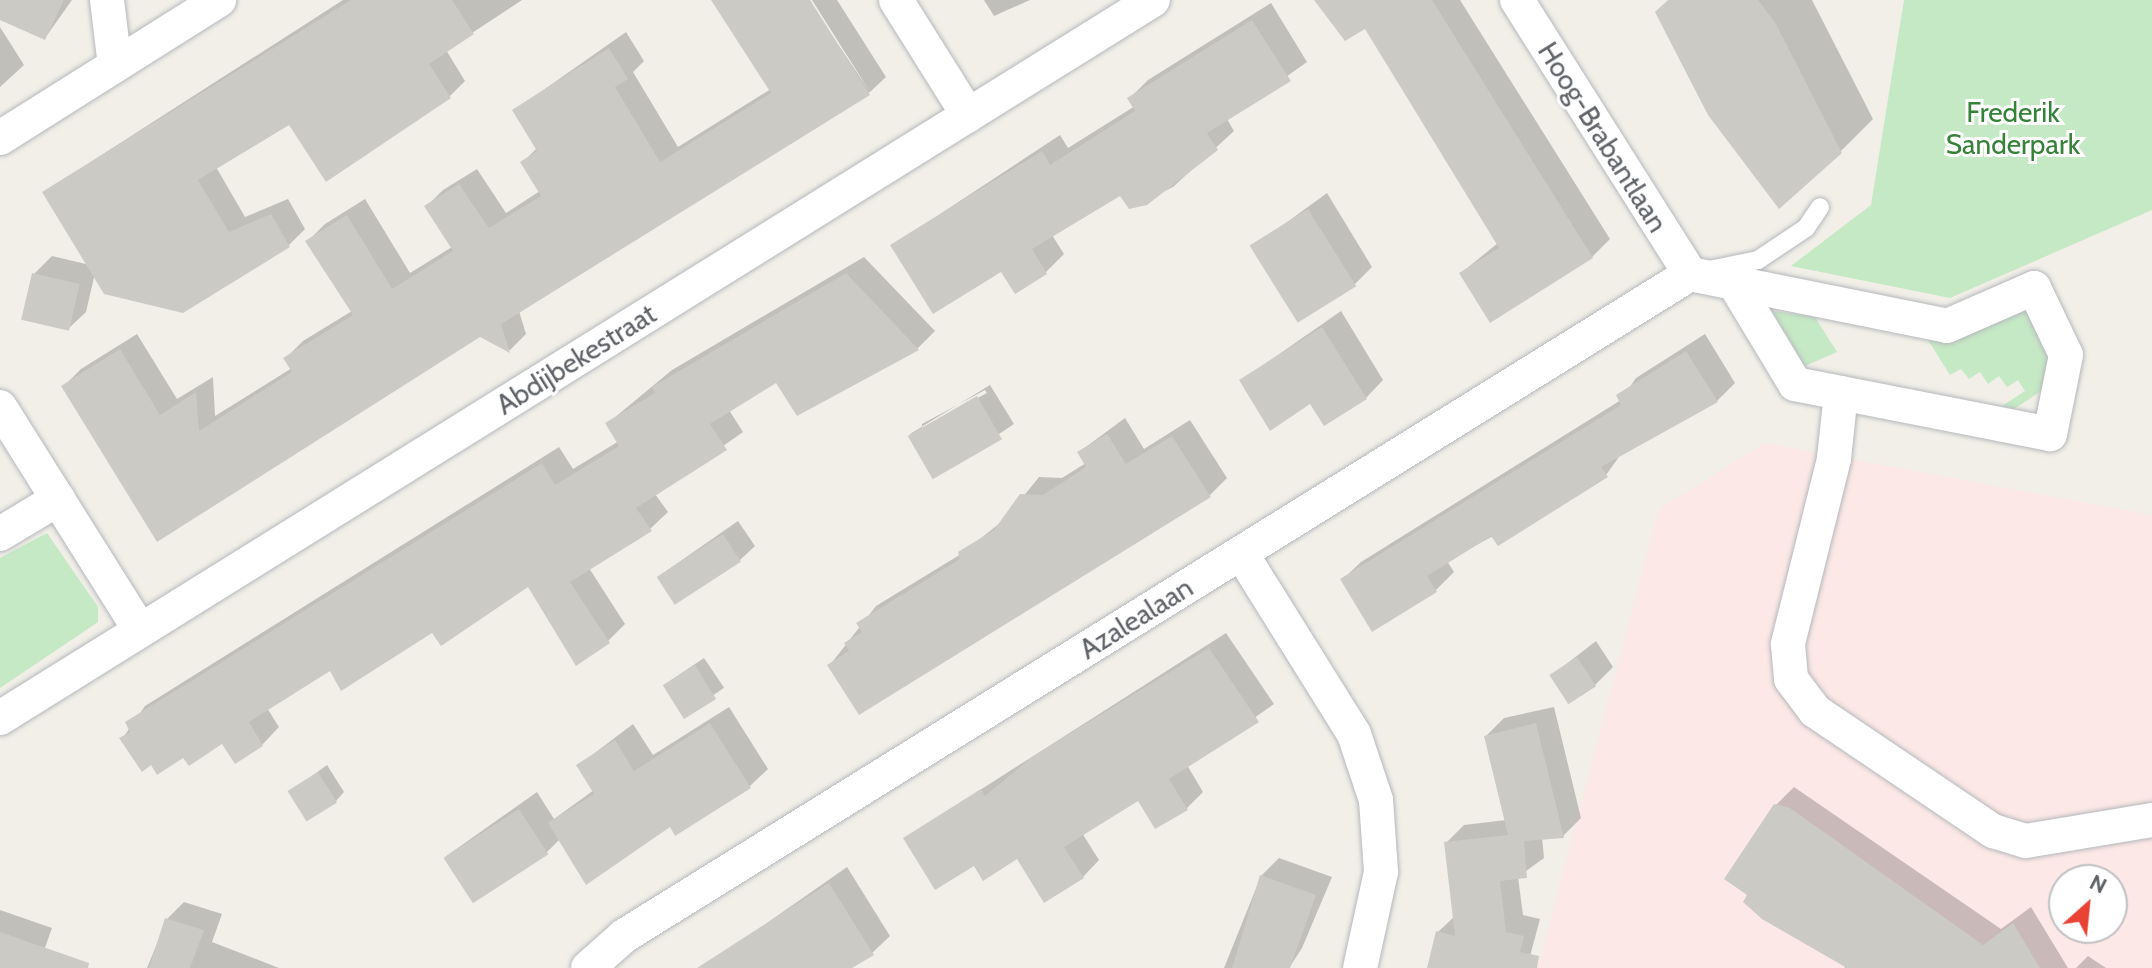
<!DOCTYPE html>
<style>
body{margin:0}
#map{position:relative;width:2152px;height:968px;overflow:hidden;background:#f1efe8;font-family:Cabin,sans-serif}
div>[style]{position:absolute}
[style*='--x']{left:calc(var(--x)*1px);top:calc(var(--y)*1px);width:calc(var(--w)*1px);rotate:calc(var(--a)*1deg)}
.medical>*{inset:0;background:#fce8e6}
.green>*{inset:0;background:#c5e8c5}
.shadow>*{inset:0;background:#0003;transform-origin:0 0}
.building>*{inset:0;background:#cccac5;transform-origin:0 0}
.roads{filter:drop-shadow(0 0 2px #b5b8bc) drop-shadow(0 0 2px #b5b8bc)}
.service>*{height:18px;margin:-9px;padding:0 9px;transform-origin:9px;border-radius:9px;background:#fff}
.minor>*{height:34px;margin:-17px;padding:0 17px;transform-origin:17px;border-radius:17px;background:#fff}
span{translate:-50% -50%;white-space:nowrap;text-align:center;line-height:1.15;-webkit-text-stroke:6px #fff;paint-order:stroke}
.park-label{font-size:28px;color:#348238}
.street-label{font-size:28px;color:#5f6368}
.north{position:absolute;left:2048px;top:864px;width:80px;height:80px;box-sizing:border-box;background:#fff;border:2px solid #bfc1c3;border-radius:50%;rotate:27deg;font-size:22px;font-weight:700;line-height:32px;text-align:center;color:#5f6368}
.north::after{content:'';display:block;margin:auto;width:28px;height:36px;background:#ea4335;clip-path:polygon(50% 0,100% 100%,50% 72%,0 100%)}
</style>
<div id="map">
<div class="medical">
<div style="clip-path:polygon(evenodd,1765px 443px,2152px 515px,2152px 968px,1538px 968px,1659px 509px,1765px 443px,2064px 880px,2112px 880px,2112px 928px,2064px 928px,2064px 880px)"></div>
</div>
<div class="green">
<div style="clip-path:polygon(1904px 0,2152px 0,2152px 210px,1950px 298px,1791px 266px,1871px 205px)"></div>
<div style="clip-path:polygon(2026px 309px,2048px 357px,2041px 391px,2014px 409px,2002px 406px,2025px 391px,2018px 380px,2007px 387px,1999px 376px,1988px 384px,1980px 372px,1969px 379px,1961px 369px,1950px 375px,1928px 340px)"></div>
<div style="clip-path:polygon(1772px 311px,1815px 317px,1837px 352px,1805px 366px)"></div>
<div style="clip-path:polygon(47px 533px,98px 607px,98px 622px,0 688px,0 558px)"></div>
</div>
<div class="shadow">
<div style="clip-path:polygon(3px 0,72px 0,45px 38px,0 18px)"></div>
<div style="clip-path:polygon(343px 0,522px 0,446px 50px,465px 81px,449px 97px,290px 122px,216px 167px,245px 217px,288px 199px,305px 229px,289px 245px,95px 273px,86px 312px,68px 329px,34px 274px,52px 256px,90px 265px,44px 192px)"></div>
<div style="clip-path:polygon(721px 0,808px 0,870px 92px,519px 311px,526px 334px,510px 350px,480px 335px,158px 539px,64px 386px,81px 369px,137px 334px,177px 399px,213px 377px,215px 416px,292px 368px,286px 358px,303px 341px,352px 311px,308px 241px,325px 224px,365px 199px,410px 273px,452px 247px,426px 207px,443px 190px,477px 169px,506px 213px,540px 191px,523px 162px,537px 148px,515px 110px,626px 32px,644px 61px,633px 72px,678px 147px,771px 89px)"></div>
<div style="clip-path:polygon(812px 0,837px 0,886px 77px,870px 92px)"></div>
<div style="clip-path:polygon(984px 0,1030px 0,994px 16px)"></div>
<div style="clip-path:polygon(1316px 0,1460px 0,1610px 239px,1592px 257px,1461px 273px,1498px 243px,1365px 26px,1345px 39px)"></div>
<div style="clip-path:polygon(1669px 0,1812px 0,1873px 119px,1841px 151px)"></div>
<div style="clip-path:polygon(1271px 3px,1307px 62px,1227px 119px,1234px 131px,1173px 187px,1130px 207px,1121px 193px,1052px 235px,1064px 254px,1046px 272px,1016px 291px,1002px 269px,893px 245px,1060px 135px,1068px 148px,1135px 106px,1130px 98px,1148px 80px)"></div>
<div style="clip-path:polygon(0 27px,24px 65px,0 87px)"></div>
<div style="clip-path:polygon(1327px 193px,1372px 267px,1355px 284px,1253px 247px)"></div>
<div style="clip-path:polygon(864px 257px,935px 331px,918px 348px,797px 413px,777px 380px,729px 410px,743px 432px,655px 494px,668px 512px,650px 529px,589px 568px,625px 624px,608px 641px,528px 585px,330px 669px,267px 708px,279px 727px,262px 745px,223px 741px,152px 763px,122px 739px,145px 706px,559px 447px,573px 469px,619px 441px,608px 423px,672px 370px)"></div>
<div style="clip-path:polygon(1341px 311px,1383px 380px,1366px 398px,1310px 402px,1242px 380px)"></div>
<div style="clip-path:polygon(1705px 334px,1735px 383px,1717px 401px,1621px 454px,1606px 475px,1447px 561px,1454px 572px,1436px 590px,1373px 629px,1343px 579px,1361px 562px,1621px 400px,1636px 378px)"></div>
<div style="clip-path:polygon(evenodd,990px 385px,1014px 424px,936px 476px,910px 434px,990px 385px,985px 390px,987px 393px,922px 428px,922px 424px,985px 390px)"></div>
<div style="clip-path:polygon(1125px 418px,1144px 449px,1190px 420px,1227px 478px,1210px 495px,830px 665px,876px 606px,961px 554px,1005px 519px,1039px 477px,1062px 478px,1086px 463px,1079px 452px)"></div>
<div style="clip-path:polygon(738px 521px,755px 546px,740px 560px,659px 576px)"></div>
<div style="clip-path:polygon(1226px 633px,1274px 704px,1187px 765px,1203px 792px,1187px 808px,1139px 798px,1082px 833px,1099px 860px,1083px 877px,1017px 857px,975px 863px,905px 838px)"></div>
<div style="clip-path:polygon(1596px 641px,1613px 667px,1595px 685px,1551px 676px)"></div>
<div style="left:704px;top:658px;width:36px;height:47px;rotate:56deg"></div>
<div style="clip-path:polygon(729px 707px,768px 769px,750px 786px,671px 824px,560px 839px,547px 852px,445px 857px,537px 792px,554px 819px,594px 790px,579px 765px,633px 724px,653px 755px)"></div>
<div style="clip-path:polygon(1554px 707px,1581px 818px,1563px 836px,1542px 837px,1544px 858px,1518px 877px,1523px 915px,1540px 919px,1529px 960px,1522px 968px,1429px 968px,1438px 932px,1455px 916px,1446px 843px,1464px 825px,1506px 820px,1486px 736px,1504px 718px)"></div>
<div style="clip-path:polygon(327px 765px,344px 792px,336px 801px,290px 792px)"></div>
<div style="clip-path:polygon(1794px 787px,2001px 929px,2031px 907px,2068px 968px,1845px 968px,1776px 805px)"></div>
<div style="clip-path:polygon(1279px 858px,1332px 877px,1302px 948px,1289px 968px,1224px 968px,1261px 876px)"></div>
<div style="clip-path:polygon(847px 867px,890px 936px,872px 953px,848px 968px,703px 968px)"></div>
<div style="clip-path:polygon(184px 902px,222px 914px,212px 942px,279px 968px,147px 968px,167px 919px)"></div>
<div style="clip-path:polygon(0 910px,52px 928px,41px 959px,66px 968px,0 968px)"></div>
<div style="clip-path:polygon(2088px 956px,2106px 968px,2076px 968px)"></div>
</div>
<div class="building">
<div style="clip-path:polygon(0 0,64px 0,45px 40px,0 20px)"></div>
<div style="clip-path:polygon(351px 0,452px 0,474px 34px,429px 64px,451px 98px,326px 182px,289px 125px,198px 180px,229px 232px,271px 214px,290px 247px,183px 313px,104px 294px,42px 192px)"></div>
<div style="clip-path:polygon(711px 0,810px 0,870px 95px,501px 324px,510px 353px,480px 337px,157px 542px,61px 386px,120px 349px,160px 415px,196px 392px,199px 431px,292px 372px,283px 358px,353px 315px,305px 241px,347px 215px,392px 289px,453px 251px,424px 206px,459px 184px,489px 228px,541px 196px,520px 162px,537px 151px,512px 110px,609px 48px,628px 79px,615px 87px,660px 162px,771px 93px)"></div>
<div style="clip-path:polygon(1314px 0,1432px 0,1593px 258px,1490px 323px,1459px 273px,1499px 248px,1365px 29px,1345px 41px)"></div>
<div style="clip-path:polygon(1668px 0,1758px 0,1776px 24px,1842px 153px,1779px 209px,1708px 115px,1655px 12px)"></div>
<div style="clip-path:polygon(1252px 20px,1291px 81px,1207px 133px,1218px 150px,1147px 205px,1129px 209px,1120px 196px,1032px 249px,1047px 274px,1015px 294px,1001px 272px,933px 314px,890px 245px,1042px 151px,1050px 165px,1135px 111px,1127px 98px)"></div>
<div style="left:1308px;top:209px;width:91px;height:69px;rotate:58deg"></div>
<div style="left:32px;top:273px;width:49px;height:48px;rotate:13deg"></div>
<div style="clip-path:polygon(846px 273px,919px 350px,797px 416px,776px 383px,710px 424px,727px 450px,636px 508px,652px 531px,570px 582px,610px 643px,576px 666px,528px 587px,441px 646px,432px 633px,341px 691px,330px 671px,249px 722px,263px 746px,235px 764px,222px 744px,189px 766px,183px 758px,157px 775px,151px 765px,142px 772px,119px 738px,130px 732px,125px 722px,542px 463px,555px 485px,619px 446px,605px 423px,655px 393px,652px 387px)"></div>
<div style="clip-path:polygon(1322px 327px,1367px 399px,1324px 426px,1310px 404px,1270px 431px,1239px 380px)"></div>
<div style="clip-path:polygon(1686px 351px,1718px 402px,1601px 467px,1608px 477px,1498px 546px,1491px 536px,1427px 576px,1437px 592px,1372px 632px,1340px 579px,1621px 405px,1616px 395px)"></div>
<div style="left:977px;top:396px;width:50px;height:80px;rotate:60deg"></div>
<div style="clip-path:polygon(1107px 434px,1126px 464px,1172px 436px,1211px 497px,859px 715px,827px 665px,849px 651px,844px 643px,862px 632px,856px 623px,960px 559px,958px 552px,994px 530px,1020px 494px,1043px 495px,1086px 467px,1077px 452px)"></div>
<div style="left:723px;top:534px;width:33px;height:79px;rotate:57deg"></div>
<div style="clip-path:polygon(1209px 648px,1259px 722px,1169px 779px,1188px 810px,1155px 829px,1138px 801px,1064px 847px,1084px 878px,1044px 903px,1017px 859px,983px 881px,974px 866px,935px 890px,903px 838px,981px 789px,985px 796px,1032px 757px)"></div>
<div style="left:1577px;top:657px;width:35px;height:33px;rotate:57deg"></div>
<div style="left:695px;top:665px;width:40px;height:38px;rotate:58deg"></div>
<div style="clip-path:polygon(710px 723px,751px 788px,675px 836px,670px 827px,586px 885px,548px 823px,594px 794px,576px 765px,615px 740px,634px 771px)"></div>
<div style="clip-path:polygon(1536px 723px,1564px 838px,1524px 841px,1527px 878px,1500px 881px,1506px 932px,1524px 936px,1520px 952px,1539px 956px,1537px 968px,1427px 968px,1436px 931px,1455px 936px,1444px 842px,1508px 835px,1484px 736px)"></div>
<div style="left:318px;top:772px;width:36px;height:36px;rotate:58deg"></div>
<div style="clip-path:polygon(1774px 804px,1790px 808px,1983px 945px,2013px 923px,2040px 968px,1847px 968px,1762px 919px,1743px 902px,1747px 895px,1724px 879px)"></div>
<div style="left:519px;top:809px;width:54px;height:90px;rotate:57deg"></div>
<div style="clip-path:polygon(1260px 875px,1316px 895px,1290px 968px,1232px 968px)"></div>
<div style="clip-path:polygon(829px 883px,874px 955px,852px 968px,697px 968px)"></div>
<div style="clip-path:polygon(165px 918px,204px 930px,190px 968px,149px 968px)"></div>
<div style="clip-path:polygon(0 932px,89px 963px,88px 968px,0 968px)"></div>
</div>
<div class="roads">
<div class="service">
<div style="--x:1709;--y:270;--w:50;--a:-11.5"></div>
<div style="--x:1758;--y:260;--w:58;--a:-33.7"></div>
<div style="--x:1806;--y:228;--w:25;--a:-56"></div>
</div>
<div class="minor">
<div style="--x:107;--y:0;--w:66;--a:83.1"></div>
<div style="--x:896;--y:0;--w:136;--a:57.9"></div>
<div style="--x:1517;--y:0;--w:324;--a:57.7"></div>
<div style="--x:0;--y:138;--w:259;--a:-32.2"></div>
<div style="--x:1690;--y:274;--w:262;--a:11.4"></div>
<div style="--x:1947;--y:326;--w:95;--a:-23.6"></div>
<div style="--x:2034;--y:288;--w:74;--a:64.5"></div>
<div style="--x:2066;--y:355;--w:81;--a:101.4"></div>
<div style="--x:2050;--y:434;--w:260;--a:-168.9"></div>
<div style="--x:1795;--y:384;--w:118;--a:-121.1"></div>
<div style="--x:1841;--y:393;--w:66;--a:96.1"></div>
<div style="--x:1834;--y:459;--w:191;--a:104"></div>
<div style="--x:1788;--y:644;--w:35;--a:85"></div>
<div style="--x:1791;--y:679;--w:40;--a:53"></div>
<div style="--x:1815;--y:711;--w:215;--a:34"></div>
<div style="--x:1993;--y:831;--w:34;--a:17"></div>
<div style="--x:2026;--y:841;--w:128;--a:-9.5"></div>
<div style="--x:0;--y:407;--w:263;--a:57.9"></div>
<div style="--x:0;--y:534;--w:68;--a:-31.1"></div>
<div style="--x:1241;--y:553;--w:213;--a:58"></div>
<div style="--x:1354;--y:734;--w:70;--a:71.6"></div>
<div style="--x:1376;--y:800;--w:72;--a:86"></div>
<div style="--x:1381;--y:872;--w:98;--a:102.3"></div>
<div style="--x:0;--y:718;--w:1358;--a:-31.91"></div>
<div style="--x:588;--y:968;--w:48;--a:-41.6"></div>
<div style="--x:624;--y:936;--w:1255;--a:-31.84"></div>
</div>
</div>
<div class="park-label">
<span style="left:2013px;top:128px">Frederik<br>Sanderpark</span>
</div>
<div class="street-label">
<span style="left:1603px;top:137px;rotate:58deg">Hoog-Brabantlaan</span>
<span style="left:576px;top:359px;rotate:-32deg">Abdijbekestraat</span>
<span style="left:1136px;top:618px;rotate:-32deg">Azalealaan</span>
</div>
<div class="north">N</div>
</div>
